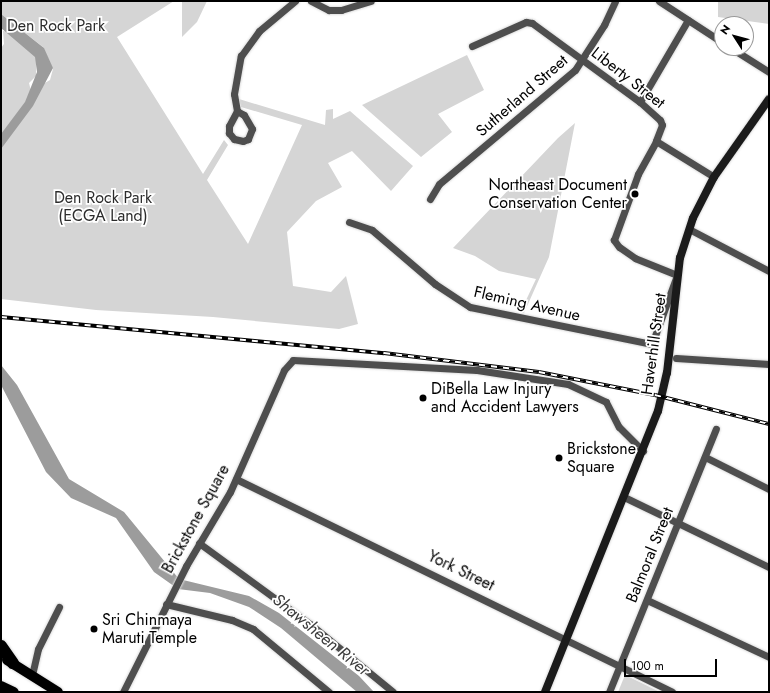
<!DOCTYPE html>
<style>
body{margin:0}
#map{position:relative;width:770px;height:693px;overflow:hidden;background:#fff;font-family:Jost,sans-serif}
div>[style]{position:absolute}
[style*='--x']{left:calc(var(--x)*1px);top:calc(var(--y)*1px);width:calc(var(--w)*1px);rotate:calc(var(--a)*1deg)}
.green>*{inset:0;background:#d5d5d5}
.water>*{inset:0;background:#9c9c9c}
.roads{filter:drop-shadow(0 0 1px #dbdbdb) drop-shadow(0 0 1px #dbdbdb)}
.street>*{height:7px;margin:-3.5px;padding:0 3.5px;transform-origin:3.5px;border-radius:3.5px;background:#4e4e4e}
.secondary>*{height:8px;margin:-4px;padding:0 4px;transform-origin:4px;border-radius:4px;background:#1b1b1b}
.primary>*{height:10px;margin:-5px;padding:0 5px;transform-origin:5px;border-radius:5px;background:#000}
.highway>*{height:12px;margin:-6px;padding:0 6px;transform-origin:6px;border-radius:6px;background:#000}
.rail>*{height:3.5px;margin-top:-1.75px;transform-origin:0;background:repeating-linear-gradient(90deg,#fff 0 6px,#000 0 12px);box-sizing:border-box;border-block:1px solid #000}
.dots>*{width:11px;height:11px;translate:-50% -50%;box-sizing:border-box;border:2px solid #fff;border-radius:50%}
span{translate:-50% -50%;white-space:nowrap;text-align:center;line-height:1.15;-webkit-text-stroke:3.5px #fff;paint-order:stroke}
.park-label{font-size:16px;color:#2c2c2c}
.street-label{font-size:16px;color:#000}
.poi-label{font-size:16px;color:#000}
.right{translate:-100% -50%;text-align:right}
.left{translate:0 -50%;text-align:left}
.water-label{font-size:17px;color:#3d3d3d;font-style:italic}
.frame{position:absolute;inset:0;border:2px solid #000;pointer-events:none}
.north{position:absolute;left:714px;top:16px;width:40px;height:40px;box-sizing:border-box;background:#fff;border:1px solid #999;border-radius:50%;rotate:306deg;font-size:11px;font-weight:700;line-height:16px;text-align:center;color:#000}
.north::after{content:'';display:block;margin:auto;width:14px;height:18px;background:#000;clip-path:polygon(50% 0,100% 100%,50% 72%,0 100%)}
.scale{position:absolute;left:624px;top:659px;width:93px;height:18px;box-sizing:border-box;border:2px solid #000;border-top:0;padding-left:5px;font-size:12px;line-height:14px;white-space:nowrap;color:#000;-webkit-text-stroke:3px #fff;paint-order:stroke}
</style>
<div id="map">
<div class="green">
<div style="clip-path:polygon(1px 1px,174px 1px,117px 37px,203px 174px,224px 140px,228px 145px,207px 180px,248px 244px,302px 125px,241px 107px,239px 99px,325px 125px,326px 110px,333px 109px,333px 119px,350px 111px,413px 166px,391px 191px,352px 151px,328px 163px,342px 187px,316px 201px,287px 232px,293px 286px,331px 292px,346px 276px,358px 324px,339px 329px,213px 317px,96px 310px,1px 299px,1px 48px,4px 44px,3px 31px,9px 32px,36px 55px,36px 76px,29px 83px,31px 91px,50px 80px,53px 69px,43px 47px,1px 14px)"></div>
<div style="clip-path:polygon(182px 1px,207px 1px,197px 22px,182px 37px)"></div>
<div style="clip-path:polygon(718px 1px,769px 1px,769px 24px,718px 17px)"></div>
<div style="clip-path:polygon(467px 55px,484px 90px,438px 114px,452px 132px,421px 157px,362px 105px)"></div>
<div style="clip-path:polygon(575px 123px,549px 257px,524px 313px,520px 313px,536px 279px,499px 271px,475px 256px,453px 248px,558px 138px)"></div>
<div style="clip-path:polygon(625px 675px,660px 692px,618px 692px)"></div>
</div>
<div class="water">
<div style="clip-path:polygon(1px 14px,44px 48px,53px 68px,33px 106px,1px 149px,1px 134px,25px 102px,37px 72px,35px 57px,1px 28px)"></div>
<div style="clip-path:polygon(1px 365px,17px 385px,69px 479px,124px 512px,179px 579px,249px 596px,279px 613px,359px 676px,374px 692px,357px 692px,281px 628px,249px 607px,210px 593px,178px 589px,154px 572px,116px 518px,71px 498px,46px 472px,1px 385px)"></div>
</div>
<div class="roads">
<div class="street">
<div style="--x:311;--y:1;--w:20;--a:27"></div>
<div style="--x:329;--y:10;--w:12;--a:0"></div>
<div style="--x:341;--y:10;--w:31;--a:-17"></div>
<div style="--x:659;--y:1;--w:75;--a:33.1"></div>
<div style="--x:472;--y:46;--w:59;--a:-24"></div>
<div style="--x:526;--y:22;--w:6;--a:9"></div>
<div style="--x:532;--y:23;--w:134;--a:36.2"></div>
<div style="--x:640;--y:102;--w:27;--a:42"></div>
<div style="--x:660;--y:120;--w:5;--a:68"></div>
<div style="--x:662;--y:125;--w:17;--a:111"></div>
<div style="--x:656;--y:141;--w:68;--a:31.8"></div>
<div style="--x:731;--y:48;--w:45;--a:32.3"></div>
<div style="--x:640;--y:102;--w:95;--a:-59.7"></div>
<div style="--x:237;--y:111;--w:8;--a:30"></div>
<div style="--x:244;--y:115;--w:16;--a:60"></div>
<div style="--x:252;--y:129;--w:11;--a:112"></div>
<div style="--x:248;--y:139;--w:5;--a:158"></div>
<div style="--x:243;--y:141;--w:9;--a:-167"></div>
<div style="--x:234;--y:139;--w:8;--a:-130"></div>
<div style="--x:229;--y:133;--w:7;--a:-90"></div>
<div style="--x:229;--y:126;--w:17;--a:-62"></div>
<div style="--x:237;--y:111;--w:17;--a:-100"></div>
<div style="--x:234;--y:94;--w:39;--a:-80"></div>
<div style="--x:241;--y:56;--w:31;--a:-54"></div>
<div style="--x:259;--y:31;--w:47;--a:-39.8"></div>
<div style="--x:430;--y:199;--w:17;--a:-59"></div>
<div style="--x:439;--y:184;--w:177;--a:-40"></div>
<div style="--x:575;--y:70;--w:54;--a:-57.2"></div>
<div style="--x:604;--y:25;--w:26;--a:-65"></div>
<div style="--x:349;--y:222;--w:24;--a:19"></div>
<div style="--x:372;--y:230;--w:83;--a:40.6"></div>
<div style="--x:435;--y:284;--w:42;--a:33.3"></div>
<div style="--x:470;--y:307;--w:186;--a:11.5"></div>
<div style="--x:652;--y:344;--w:73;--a:-70.1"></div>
<div style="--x:677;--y:275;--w:45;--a:-158"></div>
<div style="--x:635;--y:258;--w:19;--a:-145"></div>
<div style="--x:619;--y:247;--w:9;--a:-126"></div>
<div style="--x:614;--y:240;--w:70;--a:-70"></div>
<div style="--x:638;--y:174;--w:38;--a:-61"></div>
<div style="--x:689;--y:229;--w:90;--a:27.7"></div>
<div style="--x:676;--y:358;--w:93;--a:3.7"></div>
<div style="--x:705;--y:457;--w:72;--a:26.6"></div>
<div style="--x:236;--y:479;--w:485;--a:26"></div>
<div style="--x:624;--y:497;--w:161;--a:25.8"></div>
<div style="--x:199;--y:543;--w:137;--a:36.1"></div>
<div style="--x:310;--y:624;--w:107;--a:39.3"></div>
<div style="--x:647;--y:600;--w:135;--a:25"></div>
<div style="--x:166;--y:604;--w:68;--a:13.6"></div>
<div style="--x:232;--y:620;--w:23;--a:23"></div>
<div style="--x:253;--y:629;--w:99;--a:39.7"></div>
<div style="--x:32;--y:675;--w:27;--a:-77"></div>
<div style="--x:38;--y:649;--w:47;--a:-63.4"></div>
<div style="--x:123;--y:692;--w:141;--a:-63.4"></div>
<div style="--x:186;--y:566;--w:86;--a:-59.3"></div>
<div style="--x:230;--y:492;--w:133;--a:-66.1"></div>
<div style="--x:284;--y:370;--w:13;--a:-48"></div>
<div style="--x:293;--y:360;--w:184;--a:3.1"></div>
<div style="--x:477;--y:370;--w:92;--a:8.7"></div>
<div style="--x:568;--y:384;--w:42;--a:25.3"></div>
<div style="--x:606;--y:402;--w:28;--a:63"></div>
<div style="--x:619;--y:427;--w:34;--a:45"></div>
<div style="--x:609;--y:692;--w:284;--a:-67.9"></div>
</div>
<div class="secondary">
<div style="--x:545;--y:692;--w:303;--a:-68.1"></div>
<div style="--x:658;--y:411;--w:39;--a:-77"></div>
<div style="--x:667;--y:373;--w:116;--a:-83.6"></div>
<div style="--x:680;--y:258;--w:42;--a:-72"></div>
<div style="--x:693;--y:218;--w:46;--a:-62.9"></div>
<div style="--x:714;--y:177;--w:95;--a:-54.8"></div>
</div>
<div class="primary">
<div style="--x:7;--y:660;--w:60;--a:32.1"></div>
<div style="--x:1;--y:686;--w:14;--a:25"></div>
</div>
<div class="highway">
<div style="--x:1;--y:646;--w:21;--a:55"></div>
</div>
</div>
<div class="rail">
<div style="--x:1;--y:317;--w:385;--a:5.4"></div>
<div style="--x:384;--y:353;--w:156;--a:7"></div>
<div style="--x:539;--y:372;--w:118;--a:11.2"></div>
<div style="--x:655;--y:395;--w:118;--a:14.3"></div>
</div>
<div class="dots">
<div style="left:635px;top:194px;background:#000"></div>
<div style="left:423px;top:398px;background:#000"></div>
<div style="left:559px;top:458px;background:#000"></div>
<div style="left:94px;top:629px;background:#000"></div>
</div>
<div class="park-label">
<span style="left:56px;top:26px">Den Rock Park</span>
<span style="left:103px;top:207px">Den Rock Park<br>(ECGA Land)</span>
</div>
<div class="street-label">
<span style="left:628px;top:78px;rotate:38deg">Liberty Street</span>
<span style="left:522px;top:96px;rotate:-41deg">Sutherland Street</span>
<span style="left:527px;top:304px;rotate:13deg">Fleming Avenue</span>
<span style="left:654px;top:344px;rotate:-82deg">Haverhill Street</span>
<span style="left:196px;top:519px;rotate:-61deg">Brickstone Square</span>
<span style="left:650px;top:555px;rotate:-68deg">Balmoral Street</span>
<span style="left:461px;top:571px;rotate:26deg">York Street</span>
</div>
<div class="poi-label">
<span class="right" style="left:627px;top:194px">Northeast Document<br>Conservation Center</span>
<span class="left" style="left:431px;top:398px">DiBella Law Injury<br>and Accident Lawyers</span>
<span class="left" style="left:567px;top:458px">Brickstone<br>Square</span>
<span class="left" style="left:102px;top:629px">Sri Chinmaya<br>Maruti Temple</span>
</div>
<div class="water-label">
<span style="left:321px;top:635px;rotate:39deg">Shawsheen River</span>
</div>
<div class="frame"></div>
<div class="north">N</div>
<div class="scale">100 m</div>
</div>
